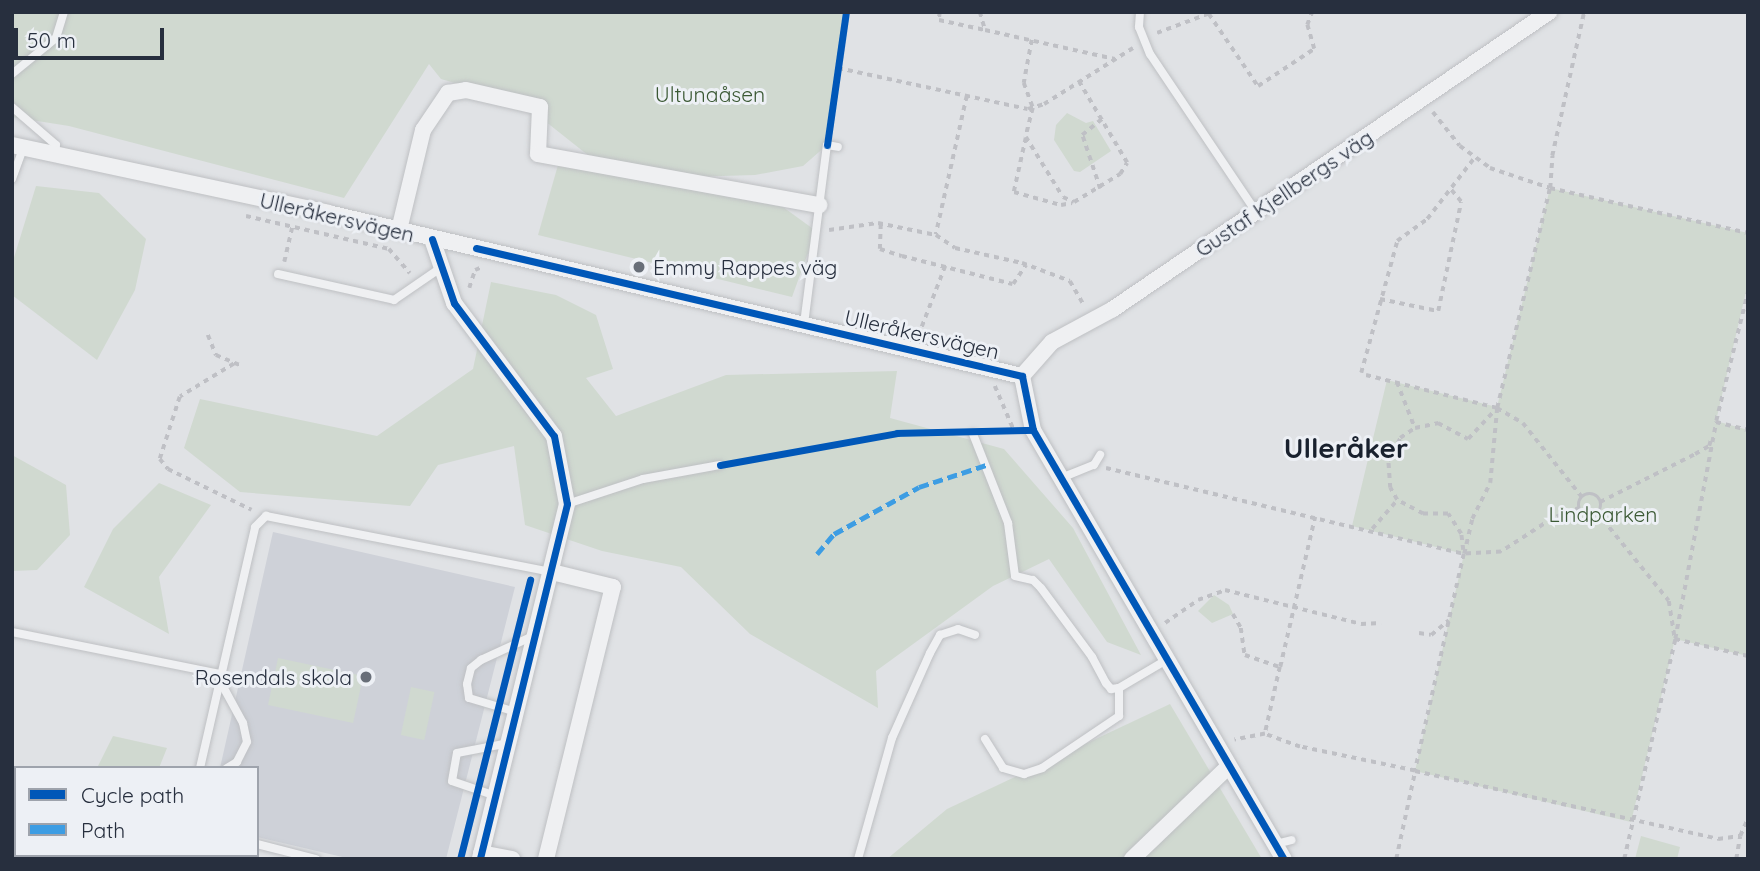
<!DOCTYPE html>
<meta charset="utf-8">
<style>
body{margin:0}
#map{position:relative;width:1760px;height:871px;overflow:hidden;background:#e0e2e5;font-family:Quicksand,sans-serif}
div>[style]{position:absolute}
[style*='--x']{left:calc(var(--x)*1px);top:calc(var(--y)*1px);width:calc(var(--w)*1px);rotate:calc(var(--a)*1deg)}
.built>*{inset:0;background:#ced1d8}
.green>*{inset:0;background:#d0d9d0;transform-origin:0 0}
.path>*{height:3.5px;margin-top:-1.75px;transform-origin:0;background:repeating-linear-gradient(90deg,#bfc0c5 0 5px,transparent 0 10px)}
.path>.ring{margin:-1.75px;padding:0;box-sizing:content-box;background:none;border:3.5px solid #bfc0c5;border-radius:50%}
.roads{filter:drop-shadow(0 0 2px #bec0c3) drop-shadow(0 0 2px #bec0c3)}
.service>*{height:8px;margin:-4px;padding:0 4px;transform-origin:4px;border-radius:4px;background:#eff0f2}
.minor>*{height:16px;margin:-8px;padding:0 8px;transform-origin:8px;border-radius:8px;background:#eff0f2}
.quiet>*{height:5px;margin-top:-2.5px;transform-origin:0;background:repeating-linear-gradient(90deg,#3d9de3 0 10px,transparent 0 15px)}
.cycleway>*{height:7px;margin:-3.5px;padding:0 3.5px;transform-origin:3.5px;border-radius:3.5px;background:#0057b8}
.dots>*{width:19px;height:19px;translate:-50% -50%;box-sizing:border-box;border:4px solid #edf0f5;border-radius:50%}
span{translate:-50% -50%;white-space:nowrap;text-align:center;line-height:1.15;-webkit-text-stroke:6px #edf0f5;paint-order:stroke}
.park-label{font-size:21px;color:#3b5934}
.street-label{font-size:21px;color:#272f3e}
.poi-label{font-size:21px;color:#272f3e}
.left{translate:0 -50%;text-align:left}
.right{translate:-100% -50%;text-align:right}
.district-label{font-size:28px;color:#19212e;font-weight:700}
.frame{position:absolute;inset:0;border:14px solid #272f3e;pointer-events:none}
.legend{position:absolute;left:14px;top:766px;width:245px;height:91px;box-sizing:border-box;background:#edf0f5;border:2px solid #9ea3ac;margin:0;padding:9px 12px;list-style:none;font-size:21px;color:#272f3e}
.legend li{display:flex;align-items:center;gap:14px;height:35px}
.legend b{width:35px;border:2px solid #9ea3ac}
.scale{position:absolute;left:14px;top:28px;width:150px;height:32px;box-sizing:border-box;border:4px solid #272f3e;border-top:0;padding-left:9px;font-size:21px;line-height:24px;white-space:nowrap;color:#272f3e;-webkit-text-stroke:5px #edf0f5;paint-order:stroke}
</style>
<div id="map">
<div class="built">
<div style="clip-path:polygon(273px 532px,515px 587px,446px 859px,351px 859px,257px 837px,257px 768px,220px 768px)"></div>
</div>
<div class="green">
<div style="clip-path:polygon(12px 12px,846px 12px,827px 145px,803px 166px,755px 175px,687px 177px,589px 156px,521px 102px,441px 79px,429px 64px,344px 198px,69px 126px,12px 117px)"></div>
<div style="clip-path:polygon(1067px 113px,1086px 123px,1093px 121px,1111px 151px,1080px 172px,1074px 171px,1054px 140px,1056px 125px)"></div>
<div style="clip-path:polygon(558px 165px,783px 207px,816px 231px,792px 297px,538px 235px)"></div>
<div style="clip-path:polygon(36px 186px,99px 193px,146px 239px,135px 290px,97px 360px,12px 295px,12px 264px)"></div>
<div style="clip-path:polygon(1550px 188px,1748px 233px,1748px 283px,1716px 421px,1748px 430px,1748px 656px,1675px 639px,1631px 822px,1415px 771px,1464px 554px,1352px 526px,1387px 380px,1497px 407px)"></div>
<div style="clip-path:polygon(491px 282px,556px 295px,596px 315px,613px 369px,586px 378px,616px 416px,726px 375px,897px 371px,890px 418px,1004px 449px,1073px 528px,1141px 655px,1107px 642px,1049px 559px,993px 586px,876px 671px,878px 708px,750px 634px,681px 567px,602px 551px,525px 525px,514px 446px,438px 465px,410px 506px,240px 492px,184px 448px,200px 399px,377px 436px,473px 369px)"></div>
<div style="clip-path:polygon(12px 455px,66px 485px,70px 535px,37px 570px,12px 571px)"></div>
<div style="clip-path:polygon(159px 483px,211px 505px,159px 577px,169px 634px,84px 587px,113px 529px)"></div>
<div style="clip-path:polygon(1214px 595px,1229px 605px,1233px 614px,1212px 623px,1198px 611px)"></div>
<div style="left:278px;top:658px;width:87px;height:48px;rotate:12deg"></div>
<div style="left:411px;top:687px;width:24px;height:49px;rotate:12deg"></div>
<div style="clip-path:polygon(1170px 704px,1262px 859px,887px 859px,947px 809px)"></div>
<div style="clip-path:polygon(113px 736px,167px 748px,159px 768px,97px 768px)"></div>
<div style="clip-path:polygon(1641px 836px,1680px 847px,1677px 859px,1635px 859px)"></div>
</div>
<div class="path">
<div style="--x:940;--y:12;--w:8;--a:97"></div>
<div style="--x:939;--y:20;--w:47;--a:12.3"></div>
<div style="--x:980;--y:12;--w:19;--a:74"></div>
<div style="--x:985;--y:30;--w:133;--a:12.6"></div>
<div style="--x:1209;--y:14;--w:87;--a:55.8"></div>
<div style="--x:1258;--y:86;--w:67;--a:-33.5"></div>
<div style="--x:1314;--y:49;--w:25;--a:-106"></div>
<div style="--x:1307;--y:25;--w:14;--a:-69"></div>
<div style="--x:1157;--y:33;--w:60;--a:-20.6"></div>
<div style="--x:1032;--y:40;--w:44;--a:100.5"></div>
<div style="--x:1024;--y:83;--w:27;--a:70"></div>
<div style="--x:1033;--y:108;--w:30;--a:104"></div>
<div style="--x:1026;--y:137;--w:70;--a:58.3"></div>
<div style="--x:1063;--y:197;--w:12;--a:24"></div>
<div style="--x:1074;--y:202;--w:54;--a:-31.3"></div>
<div style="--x:1120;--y:174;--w:13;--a:-58"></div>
<div style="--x:1127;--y:163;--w:94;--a:-120.7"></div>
<div style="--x:838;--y:68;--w:194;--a:12.2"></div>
<div style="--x:1028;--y:109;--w:17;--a:-17"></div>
<div style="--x:1044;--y:104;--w:105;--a:-32.2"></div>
<div style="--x:967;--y:96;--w:142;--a:102.6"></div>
<div style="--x:936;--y:235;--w:23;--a:34"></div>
<div style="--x:955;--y:248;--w:69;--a:12.6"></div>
<div style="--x:1022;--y:263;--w:51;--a:20.6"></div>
<div style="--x:1070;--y:281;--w:28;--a:60"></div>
<div style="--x:1433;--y:112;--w:43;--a:51.5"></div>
<div style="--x:1460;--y:146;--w:37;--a:36"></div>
<div style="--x:1490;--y:168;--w:63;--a:18.4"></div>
<div style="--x:1550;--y:188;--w:32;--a:-86"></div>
<div style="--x:1552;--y:156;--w:148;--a:-77.5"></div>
<div style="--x:1026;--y:138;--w:55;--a:102.5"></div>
<div style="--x:1014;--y:192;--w:49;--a:15.5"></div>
<div style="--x:1061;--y:205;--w:11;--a:-10"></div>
<div style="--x:1100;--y:189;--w:57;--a:-108.4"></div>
<div style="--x:1082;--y:135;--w:26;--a:-39"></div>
<div style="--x:246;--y:216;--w:147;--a:13"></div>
<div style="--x:389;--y:249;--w:32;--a:49"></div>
<div style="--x:881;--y:224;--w:25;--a:92"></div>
<div style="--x:880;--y:249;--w:23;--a:18"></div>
<div style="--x:902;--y:256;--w:114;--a:14.2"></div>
<div style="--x:1013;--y:284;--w:23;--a:-56"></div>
<div style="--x:829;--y:230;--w:49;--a:-8.1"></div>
<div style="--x:878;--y:223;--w:59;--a:11.7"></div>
<div style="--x:284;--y:262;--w:37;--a:-77"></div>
<div style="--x:469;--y:288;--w:19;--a:-72"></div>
<div style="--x:475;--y:270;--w:8;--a:-23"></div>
<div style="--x:1380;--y:299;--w:59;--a:11.7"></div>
<div style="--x:1438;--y:311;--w:111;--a:-78.1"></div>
<div style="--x:1461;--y:202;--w:16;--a:-130"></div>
<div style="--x:208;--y:335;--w:22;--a:68"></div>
<div style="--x:216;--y:355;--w:28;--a:23"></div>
<div style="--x:918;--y:336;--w:75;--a:-68.9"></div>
<div style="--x:234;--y:364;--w:63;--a:148.6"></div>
<div style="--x:180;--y:397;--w:65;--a:107.9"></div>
<div style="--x:160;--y:459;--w:13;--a:51"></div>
<div style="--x:168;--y:469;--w:93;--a:26"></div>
<div style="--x:1361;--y:373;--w:137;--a:-74.7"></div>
<div style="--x:1397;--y:241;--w:37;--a:-36"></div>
<div style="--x:1427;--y:219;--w:78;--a:-52.3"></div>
<div style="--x:1366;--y:375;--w:135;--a:14.1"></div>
<div style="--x:1497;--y:408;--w:30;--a:30"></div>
<div style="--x:1523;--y:423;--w:95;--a:51.4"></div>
<div style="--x:1397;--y:382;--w:49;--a:68.6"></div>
<div style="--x:995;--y:386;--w:46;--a:66.8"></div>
<div style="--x:1716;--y:421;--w:134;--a:-76.2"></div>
<div style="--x:1716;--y:422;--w:33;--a:14"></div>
<div style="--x:1106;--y:468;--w:368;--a:13.5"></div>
<div style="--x:1464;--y:554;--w:222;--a:102.7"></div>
<div style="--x:1415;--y:771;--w:117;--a:-168.2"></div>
<div style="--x:1300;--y:747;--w:37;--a:-160"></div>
<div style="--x:1265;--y:734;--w:31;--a:169"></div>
<div class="ring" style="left:1579px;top:494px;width:18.5px;height:18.5px"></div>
<div style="--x:1600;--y:502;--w:106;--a:-26.8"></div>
<div style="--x:1695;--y:454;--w:16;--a:-30"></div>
<div style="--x:1709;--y:446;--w:7;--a:-74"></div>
<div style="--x:1580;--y:508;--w:30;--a:159"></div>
<div style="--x:1552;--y:519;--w:61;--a:147.1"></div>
<div style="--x:1501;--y:552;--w:37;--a:177"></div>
<div style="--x:1464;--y:554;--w:36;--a:-77"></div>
<div style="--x:1472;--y:519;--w:40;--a:-63.4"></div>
<div style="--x:1490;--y:483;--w:75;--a:-84.7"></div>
<div style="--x:1497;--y:408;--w:226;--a:-76.5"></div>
<div style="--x:1550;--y:188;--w:203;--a:12.8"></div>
<div style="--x:1597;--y:512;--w:114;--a:51"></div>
<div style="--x:1669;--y:601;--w:38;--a:81"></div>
<div style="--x:1675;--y:639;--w:75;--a:13.1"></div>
<div style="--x:1372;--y:529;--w:38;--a:-49"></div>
<div style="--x:1463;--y:550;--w:16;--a:-97"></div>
<div style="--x:1461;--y:534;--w:24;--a:-123"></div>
<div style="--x:1448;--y:514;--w:25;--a:180"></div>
<div style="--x:1423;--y:514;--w:30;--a:-152"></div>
<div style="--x:1397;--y:500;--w:14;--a:-120"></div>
<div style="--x:1390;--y:488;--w:27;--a:-94"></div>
<div style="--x:1388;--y:461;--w:26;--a:-62"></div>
<div style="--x:1400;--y:438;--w:18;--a:-34"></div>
<div style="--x:1415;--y:428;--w:24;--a:-12"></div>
<div style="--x:1438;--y:423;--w:34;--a:28"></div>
<div style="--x:1468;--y:439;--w:40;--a:-47"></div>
<div style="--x:1233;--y:614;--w:16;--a:60"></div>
<div style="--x:1241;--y:628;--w:27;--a:82"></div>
<div style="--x:1245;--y:655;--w:37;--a:19"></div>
<div style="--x:1280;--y:667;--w:69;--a:102.6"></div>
<div style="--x:1165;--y:623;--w:40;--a:-34.9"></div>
<div style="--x:1198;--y:600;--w:29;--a:-20"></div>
<div style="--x:1225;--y:590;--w:140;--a:14"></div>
<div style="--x:1361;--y:624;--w:20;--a:-3"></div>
<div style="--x:1419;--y:633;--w:12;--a:9"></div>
<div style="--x:1431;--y:635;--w:23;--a:-40"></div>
<div style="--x:1280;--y:667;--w:154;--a:-76.9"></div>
<div style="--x:1396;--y:859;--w:90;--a:-77.8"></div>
<div style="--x:1415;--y:771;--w:311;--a:12.6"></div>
<div style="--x:1718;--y:839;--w:22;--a:-8"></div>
<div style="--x:1740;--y:836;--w:20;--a:-66"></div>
<div style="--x:1624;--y:859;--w:226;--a:-76.9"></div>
<div style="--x:1675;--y:639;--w:221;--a:-79.3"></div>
<div style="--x:1736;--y:859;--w:23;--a:-80"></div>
</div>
<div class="roads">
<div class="service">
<div style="--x:1140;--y:12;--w:15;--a:94"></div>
<div style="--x:1139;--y:27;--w:29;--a:68"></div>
<div style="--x:1150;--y:54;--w:190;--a:56.1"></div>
<div style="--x:12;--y:74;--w:57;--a:-39.3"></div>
<div style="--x:56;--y:38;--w:27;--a:-73"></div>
<div style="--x:12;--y:107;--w:58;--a:40.8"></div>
<div style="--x:56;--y:145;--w:9;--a:103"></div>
<div style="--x:12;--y:179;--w:33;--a:-70"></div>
<div style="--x:278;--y:274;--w:119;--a:12.6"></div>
<div style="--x:394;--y:300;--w:58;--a:-34.5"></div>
<div style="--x:804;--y:324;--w:180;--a:-82.7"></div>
<div style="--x:827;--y:145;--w:11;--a:10"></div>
<div style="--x:973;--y:434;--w:96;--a:68.5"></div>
<div style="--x:1008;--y:523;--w:53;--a:82.5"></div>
<div style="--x:1015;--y:576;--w:18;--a:13"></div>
<div style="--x:1033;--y:580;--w:11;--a:45"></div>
<div style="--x:1041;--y:588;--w:86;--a:53.5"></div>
<div style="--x:1092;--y:657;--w:30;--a:62"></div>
<div style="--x:1106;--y:683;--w:8;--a:50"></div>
<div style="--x:1111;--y:689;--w:8;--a:-7"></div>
<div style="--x:1061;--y:478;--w:35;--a:-22"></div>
<div style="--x:1094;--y:465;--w:12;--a:-59"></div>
<div style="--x:567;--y:504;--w:80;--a:-18.2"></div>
<div style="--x:643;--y:479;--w:78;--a:-10.3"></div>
<div style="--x:12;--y:632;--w:213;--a:11.4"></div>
<div style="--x:220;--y:681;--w:48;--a:61.3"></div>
<div style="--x:243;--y:723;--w:19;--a:78"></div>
<div style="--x:247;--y:742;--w:22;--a:117"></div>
<div style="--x:237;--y:762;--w:12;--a:149"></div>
<div style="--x:516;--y:712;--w:49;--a:-163.4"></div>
<div style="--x:469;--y:698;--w:14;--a:-98"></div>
<div style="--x:467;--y:684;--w:16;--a:-76"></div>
<div style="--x:471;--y:668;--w:13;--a:-39"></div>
<div style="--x:481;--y:660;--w:57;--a:-24.8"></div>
<div style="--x:985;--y:739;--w:34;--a:58"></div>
<div style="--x:1003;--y:768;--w:22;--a:16"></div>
<div style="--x:1024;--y:774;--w:19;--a:-18"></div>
<div style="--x:1042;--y:768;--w:93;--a:-34"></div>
<div style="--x:1119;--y:716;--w:28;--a:-90"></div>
<div style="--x:1119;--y:688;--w:57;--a:-30.6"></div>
<div style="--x:200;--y:768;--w:247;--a:-77.1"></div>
<div style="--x:255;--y:527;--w:16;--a:-45"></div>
<div style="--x:266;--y:516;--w:290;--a:11.1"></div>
<div style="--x:496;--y:796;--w:46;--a:-161.2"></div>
<div style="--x:452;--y:781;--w:28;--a:-80"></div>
<div style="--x:457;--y:753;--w:53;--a:-10.9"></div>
<div style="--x:257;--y:844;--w:61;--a:14.3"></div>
<div style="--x:1276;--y:844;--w:16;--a:-14"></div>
<div style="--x:166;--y:859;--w:7;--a:-34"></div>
<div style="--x:858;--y:859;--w:126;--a:-74.3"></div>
<div style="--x:892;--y:738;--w:93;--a:-65.9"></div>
<div style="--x:930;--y:653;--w:21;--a:-61"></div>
<div style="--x:940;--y:635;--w:19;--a:-18"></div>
<div style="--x:958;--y:629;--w:18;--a:19"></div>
</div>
<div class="minor">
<div style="--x:12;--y:145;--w:323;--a:12.1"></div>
<div style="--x:328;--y:213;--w:713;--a:13.22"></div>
<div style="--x:1022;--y:376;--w:55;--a:78.5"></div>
<div style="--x:1033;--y:430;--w:497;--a:59.7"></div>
<div style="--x:399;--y:230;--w:103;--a:-76.5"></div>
<div style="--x:423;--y:130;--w:45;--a:-56"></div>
<div style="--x:448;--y:93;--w:18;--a:-9"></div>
<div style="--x:466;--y:90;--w:76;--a:12.9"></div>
<div style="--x:540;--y:107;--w:47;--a:92.4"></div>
<div style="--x:538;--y:154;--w:286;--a:10.3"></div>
<div style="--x:432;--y:239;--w:68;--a:71"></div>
<div style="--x:454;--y:303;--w:166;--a:53.1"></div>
<div style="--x:554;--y:436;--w:69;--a:79.2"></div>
<div style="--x:567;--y:504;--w:366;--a:103.8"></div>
<div style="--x:1022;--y:376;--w:45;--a:-48.6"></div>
<div style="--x:1052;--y:342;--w:69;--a:-28.4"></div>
<div style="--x:1113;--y:309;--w:528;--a:-34.26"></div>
<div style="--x:481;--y:853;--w:32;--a:11"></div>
<div style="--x:546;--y:859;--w:280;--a:-76.2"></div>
<div style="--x:613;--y:587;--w:63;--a:-166.2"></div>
<div style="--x:1132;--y:859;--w:134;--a:-43.8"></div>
</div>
</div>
<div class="quiet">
<div style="--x:817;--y:554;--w:26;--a:-50"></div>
<div style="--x:834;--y:534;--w:97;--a:-28.9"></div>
<div style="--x:919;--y:487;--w:71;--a:-18.2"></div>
</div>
<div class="cycleway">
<div style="--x:827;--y:145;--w:134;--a:-81.9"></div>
<div style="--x:432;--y:239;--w:68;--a:71"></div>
<div style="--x:454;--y:303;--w:166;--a:53.1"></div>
<div style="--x:554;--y:436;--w:69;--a:79.2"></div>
<div style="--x:567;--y:504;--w:366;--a:103.8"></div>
<div style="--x:476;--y:248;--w:561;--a:13.19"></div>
<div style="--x:1022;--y:376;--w:55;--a:78.5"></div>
<div style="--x:1033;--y:430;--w:497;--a:59.7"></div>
<div style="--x:720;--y:465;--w:180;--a:-10.2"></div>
<div style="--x:897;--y:433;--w:136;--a:-1.3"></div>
<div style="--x:460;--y:859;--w:288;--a:-75.9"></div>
</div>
<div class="dots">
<div style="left:639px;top:267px;background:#686e78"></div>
<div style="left:366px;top:677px;background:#686e78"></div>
</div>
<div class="park-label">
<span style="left:710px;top:94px">Ultunaåsen</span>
<span style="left:1603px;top:514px">Lindparken</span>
</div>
<div class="street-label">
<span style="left:1284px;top:193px;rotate:-34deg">Gustaf Kjellbergs väg</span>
<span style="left:337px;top:217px;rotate:13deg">Ulleråkersvägen</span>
<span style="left:922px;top:334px;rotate:13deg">Ulleråkersvägen</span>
</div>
<div class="poi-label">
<span class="left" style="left:653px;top:267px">Emmy Rappes väg</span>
<span class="right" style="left:352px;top:677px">Rosendals skola</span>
</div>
<div class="district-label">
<span style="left:1346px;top:448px">Ulleråker</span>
</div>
<div class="frame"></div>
<ul class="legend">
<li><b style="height:9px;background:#0057b8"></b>Cycle path</li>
<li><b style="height:9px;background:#3d9de3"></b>Path</li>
</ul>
<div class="scale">50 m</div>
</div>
